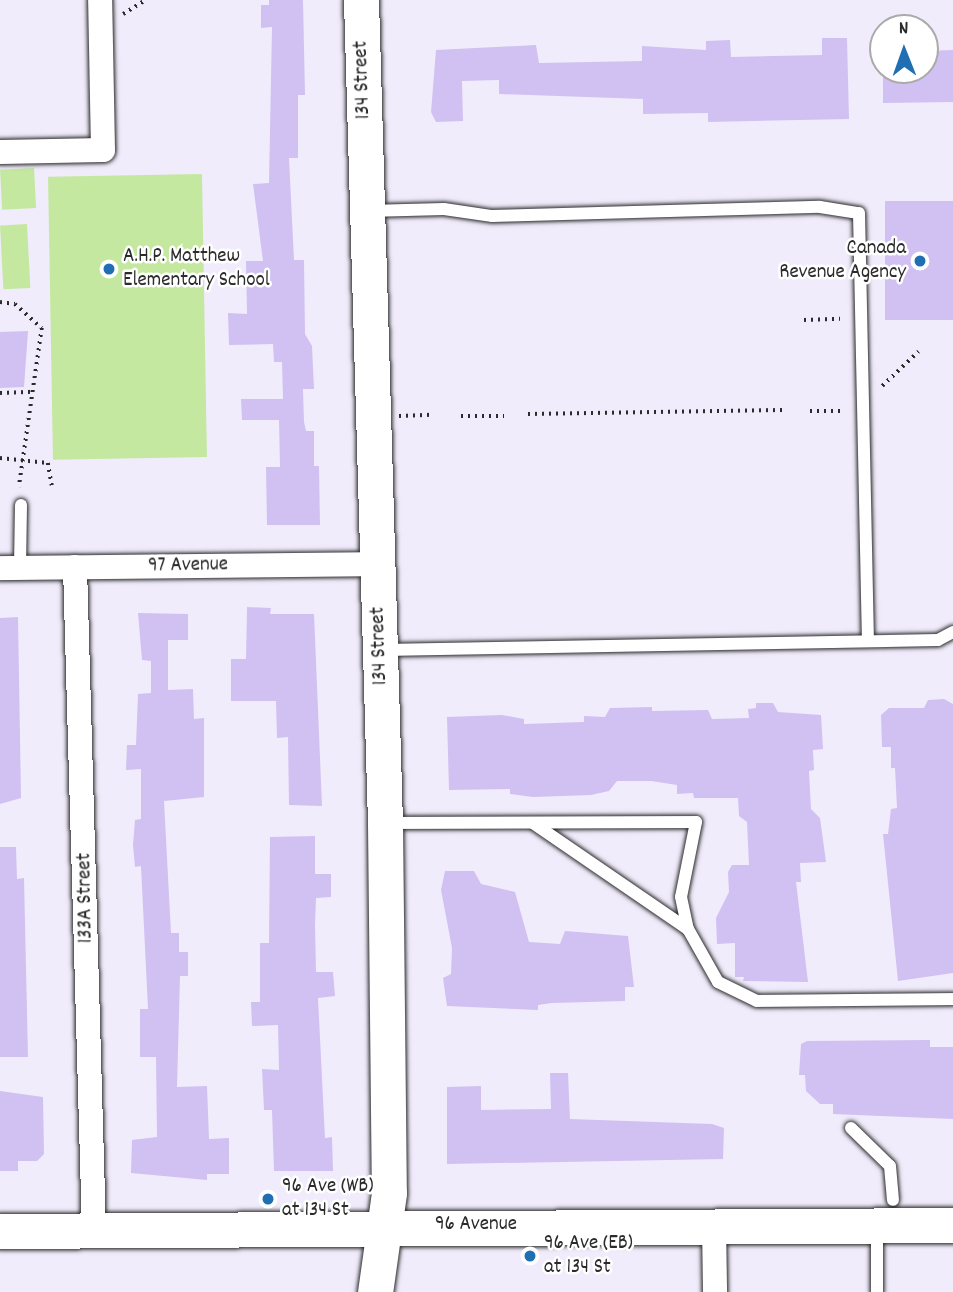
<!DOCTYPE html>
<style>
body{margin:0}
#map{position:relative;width:953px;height:1292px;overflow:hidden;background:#f1ecfb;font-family:Dekko,sans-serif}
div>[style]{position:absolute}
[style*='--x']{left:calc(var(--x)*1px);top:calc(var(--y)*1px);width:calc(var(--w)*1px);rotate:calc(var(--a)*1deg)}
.green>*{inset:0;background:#c5e8a1;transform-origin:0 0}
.building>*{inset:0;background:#d1c0f2;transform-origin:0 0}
.path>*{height:3.5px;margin-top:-1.75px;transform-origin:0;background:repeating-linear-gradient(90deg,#2b2b2b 0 2px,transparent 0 7px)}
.roads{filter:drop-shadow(0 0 2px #2b2b2b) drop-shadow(0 0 2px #2b2b2b)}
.lane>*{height:12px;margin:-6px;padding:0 6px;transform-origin:6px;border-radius:6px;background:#fff}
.street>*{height:24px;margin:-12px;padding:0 12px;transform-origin:12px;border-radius:12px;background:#fff}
.secondary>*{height:35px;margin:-17.5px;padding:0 17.5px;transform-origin:17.5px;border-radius:17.5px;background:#fff}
.dots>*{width:19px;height:19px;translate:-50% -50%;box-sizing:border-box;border:4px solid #fff;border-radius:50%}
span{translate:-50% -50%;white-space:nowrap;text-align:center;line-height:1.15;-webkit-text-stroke:5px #fff;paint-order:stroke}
.street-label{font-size:21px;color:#2b2b2b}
.poi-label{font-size:21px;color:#2b2b2b}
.right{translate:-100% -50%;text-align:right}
.left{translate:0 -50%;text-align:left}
.north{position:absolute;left:869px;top:14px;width:70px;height:70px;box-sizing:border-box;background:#fff;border:2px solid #aaa;border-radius:50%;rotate:359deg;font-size:19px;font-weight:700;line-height:28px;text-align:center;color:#2b2b2b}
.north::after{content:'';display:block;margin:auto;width:24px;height:32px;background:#1f6fb2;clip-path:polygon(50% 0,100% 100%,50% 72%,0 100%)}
</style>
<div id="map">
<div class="green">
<div style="left:34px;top:168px;width:40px;height:34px;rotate:87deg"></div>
<div style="left:202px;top:174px;width:283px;height:154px;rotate:89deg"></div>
<div style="left:27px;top:224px;width:64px;height:27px;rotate:87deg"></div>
</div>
<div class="building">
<div style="clip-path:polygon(269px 0,303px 0,305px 95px,298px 95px,298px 158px,289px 158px,294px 260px,304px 260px,305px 334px,312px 346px,314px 389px,303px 389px,304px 422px,306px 431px,314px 431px,314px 466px,319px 466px,320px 525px,267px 525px,266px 467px,280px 467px,279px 420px,242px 420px,241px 399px,283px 399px,282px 362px,274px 362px,273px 344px,229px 345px,228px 313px,247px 314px,246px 261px,263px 261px,253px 184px,269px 183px,272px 27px,261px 28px,261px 5px,269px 5px)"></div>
<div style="clip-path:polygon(822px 38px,847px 38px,849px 119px,708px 122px,708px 113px,643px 114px,643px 99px,499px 94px,499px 80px,462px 81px,463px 121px,436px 122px,431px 112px,436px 50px,536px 45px,539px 63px,642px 61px,642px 46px,706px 50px,706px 41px,730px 40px,731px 57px,822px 55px)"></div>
<div style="clip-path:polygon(953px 50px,953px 102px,883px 103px,883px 70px,925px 70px,925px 51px)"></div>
<div style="left:953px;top:201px;width:119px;height:68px;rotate:90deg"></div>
<div style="clip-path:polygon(28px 331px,24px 387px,0 388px,0 332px)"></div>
<div style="clip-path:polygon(247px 607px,271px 608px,270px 614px,314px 614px,322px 806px,289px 805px,288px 737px,277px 738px,276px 701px,231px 701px,231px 659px,246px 659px)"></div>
<div style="clip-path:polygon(138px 613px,188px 614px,188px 640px,168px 640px,168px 690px,193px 689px,194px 719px,204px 718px,204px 797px,164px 801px,171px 933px,179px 933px,179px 952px,188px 952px,188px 976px,180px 976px,177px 1087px,207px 1086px,209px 1139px,229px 1138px,229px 1174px,207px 1174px,207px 1180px,131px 1173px,132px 1140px,157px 1137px,156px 1057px,140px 1057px,140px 1009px,148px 1009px,141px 866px,135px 867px,133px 845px,135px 820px,141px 819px,141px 769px,126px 770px,127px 745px,136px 745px,138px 694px,151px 693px,151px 661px,142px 660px)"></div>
<div style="clip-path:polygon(18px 617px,21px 798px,0 804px,0 618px)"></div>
<div style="clip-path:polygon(944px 699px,953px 704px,953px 973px,898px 981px,883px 834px,888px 834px,891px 809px,897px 808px,895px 768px,891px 768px,891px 747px,882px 747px,881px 715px,889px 708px,924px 708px,928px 700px)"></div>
<div style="clip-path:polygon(756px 703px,773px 703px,778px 712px,821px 715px,823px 749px,813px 750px,814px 770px,809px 771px,811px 809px,820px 818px,826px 862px,800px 863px,801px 882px,796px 882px,808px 982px,743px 981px,744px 977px,735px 977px,735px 943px,717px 944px,716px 918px,729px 892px,728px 872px,732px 865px,749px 865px,747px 822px,739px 816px,738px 798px,694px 798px,693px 793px,677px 794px,677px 785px,651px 781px,617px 781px,609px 791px,591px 795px,533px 797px,510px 794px,510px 789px,449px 790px,447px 717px,502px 715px,524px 719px,524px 724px,584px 722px,584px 716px,605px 717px,610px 708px,652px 707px,652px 711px,708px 710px,712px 719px,749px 718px,748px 709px,756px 708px)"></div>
<div style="clip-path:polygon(315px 836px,315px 874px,331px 874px,331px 897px,316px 898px,315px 925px,316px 972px,333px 972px,335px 996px,318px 998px,325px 1138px,332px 1137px,333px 1171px,274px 1171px,272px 1110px,264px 1110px,262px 1069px,279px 1070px,278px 1025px,252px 1026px,251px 1002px,260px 1002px,260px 943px,269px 943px,270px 837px)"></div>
<div style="clip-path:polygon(0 847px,16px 847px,17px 879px,24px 878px,28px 1057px,0 1057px)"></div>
<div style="clip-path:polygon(445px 871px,474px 871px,481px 884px,515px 892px,529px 942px,560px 944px,565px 931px,628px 936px,634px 987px,625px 987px,625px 1001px,552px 1003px,538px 1005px,538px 1010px,447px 1006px,443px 978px,451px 974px,452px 948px,441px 890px)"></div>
<div style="clip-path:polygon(930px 1040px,930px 1047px,953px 1047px,953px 1119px,833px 1114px,833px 1104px,820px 1104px,806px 1091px,805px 1075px,799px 1075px,801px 1044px,807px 1041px)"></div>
<div style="clip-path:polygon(550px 1073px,568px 1073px,570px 1119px,712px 1124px,724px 1128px,723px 1159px,447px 1164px,447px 1087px,481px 1086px,481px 1110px,551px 1109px)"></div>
<div style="clip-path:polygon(0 1091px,43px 1097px,44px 1154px,37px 1161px,18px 1161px,18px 1171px,0 1171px)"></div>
</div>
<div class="path">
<div style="--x:123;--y:14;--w:26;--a:-32"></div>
<div style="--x:0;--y:302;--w:15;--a:8"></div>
<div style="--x:15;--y:304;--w:36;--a:42"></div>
<div style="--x:42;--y:328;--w:161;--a:98.2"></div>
<div style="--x:804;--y:320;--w:36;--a:-2"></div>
<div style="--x:882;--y:386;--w:50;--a:-43.4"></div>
<div style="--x:0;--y:393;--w:34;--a:-2"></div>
<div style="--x:810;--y:411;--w:34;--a:0"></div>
<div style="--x:528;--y:414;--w:257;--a:-0.9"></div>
<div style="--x:399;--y:416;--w:33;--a:-2"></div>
<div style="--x:461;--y:416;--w:43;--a:0"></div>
<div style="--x:0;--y:458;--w:48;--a:5.9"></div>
<div style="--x:48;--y:463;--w:23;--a:80"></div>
</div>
<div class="roads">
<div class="lane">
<div style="--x:368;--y:211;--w:76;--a:-1.5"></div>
<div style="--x:444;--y:209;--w:49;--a:8.3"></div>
<div style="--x:492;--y:216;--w:328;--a:-1.6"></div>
<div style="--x:820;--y:207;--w:39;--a:9"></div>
<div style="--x:859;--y:213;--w:428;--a:88.8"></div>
<div style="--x:20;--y:568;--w:63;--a:-89.1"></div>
<div style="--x:383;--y:650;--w:555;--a:-1.03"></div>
<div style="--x:938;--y:640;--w:17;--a:-28"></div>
<div style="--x:386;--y:823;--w:310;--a:-0.2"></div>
<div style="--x:696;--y:822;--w:76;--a:101.3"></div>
<div style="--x:681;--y:897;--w:33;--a:78"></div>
<div style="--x:688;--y:929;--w:61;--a:60.5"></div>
<div style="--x:718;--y:982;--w:43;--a:26"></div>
<div style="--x:757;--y:1001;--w:196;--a:-0.6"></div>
<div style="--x:533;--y:823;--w:188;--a:34.4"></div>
<div style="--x:851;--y:1128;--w:54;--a:44.3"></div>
<div style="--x:890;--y:1166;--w:34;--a:85"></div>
<div style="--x:877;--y:1228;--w:64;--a:90"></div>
</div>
<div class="street">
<div style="--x:0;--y:152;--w:103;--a:-1.1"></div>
<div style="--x:103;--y:150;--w:150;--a:-91.1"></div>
<div style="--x:75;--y:567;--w:663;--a:88.36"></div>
<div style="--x:0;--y:568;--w:377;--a:-0.6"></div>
<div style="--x:714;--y:1225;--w:67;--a:89.1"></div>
</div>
<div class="secondary">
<div style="--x:361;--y:0;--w:823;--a:88.33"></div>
<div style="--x:385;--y:823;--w:370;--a:89.4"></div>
<div style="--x:389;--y:1193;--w:100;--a:98"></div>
<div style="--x:0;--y:1231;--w:953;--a:-0.36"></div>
</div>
</div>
<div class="dots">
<div style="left:920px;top:261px;background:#1f6fb2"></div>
<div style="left:109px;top:269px;background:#1f6fb2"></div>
<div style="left:268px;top:1199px;background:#1f6fb2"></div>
<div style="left:530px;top:1256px;background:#1f6fb2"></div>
</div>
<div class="street-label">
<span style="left:363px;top:80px;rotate:-92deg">134 Street</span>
<span style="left:188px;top:566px;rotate:-1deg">97 Avenue</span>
<span style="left:380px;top:646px;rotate:-92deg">134 Street</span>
<span style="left:86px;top:898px;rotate:-91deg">133A Street</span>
<span style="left:476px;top:1225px">96 Avenue</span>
</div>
<div class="poi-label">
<span class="right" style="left:906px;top:261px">Canada<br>Revenue Agency</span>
<span class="left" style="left:123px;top:269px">A.H.P. Matthew<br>Elementary School</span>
<span class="left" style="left:282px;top:1199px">96 Ave (WB)<br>at 134 St</span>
<span class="left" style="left:544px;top:1256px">96 Ave (EB)<br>at 134 St</span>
</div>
<div class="north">N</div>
</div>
